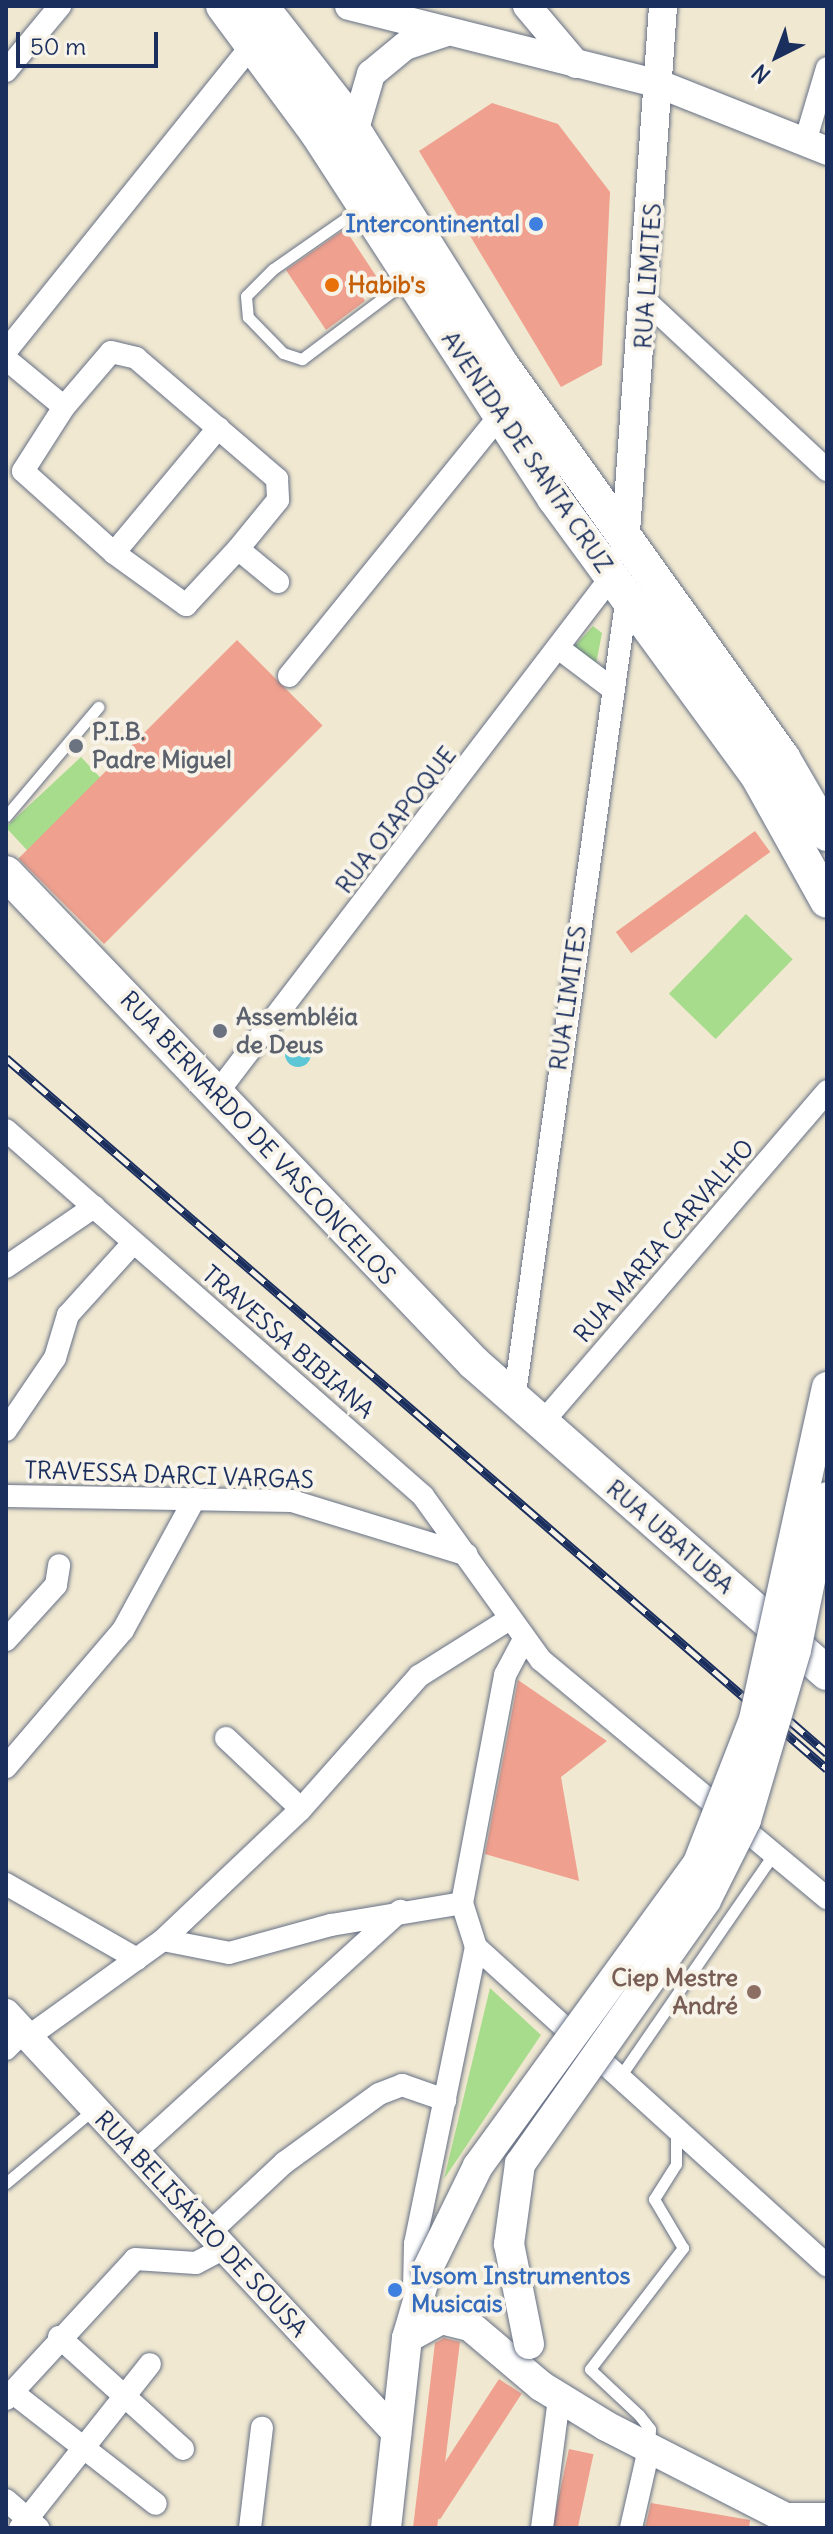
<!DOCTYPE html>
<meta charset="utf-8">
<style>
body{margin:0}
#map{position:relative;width:833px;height:2534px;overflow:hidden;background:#f0e8d0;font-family:Delius,sans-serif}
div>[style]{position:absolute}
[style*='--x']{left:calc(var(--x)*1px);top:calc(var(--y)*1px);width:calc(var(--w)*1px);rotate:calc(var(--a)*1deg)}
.green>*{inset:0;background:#a7dc8c;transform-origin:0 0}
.water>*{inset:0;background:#5dc7d6}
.round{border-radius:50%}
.building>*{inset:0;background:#efa08e;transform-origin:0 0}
.path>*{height:3px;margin-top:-1.5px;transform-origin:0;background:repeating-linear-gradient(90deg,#667086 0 6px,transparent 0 12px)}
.roads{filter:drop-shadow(0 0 2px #667086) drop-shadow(0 0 2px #667086)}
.service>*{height:11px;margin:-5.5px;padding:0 5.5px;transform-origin:5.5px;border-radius:5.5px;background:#fff}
.minor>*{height:22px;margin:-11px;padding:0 11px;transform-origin:11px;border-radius:11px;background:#fff}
.tertiary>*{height:28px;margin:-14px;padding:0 14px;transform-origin:14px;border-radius:14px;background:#fff}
.secondary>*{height:30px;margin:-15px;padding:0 15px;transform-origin:15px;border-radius:15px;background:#fff}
.primary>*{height:34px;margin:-17px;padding:0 17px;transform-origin:17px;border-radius:17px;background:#fff}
.rail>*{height:9px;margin-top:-4.5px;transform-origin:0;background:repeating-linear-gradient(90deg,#f7f3e8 0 18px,#1b2f5e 0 36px);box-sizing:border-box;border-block:2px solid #1b2f5e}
.bridges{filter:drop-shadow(0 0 2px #667086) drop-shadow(0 0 2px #667086)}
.secondary-bridge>*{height:30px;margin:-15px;padding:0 15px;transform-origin:15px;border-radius:15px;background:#fff}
.dots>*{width:22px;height:22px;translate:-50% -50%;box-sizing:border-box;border:4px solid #f7f3e8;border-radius:50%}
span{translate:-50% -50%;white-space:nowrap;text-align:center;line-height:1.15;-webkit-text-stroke:8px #f7f3e8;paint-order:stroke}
.shop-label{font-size:24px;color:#366cbe;font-weight:700}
.right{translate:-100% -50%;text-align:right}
.left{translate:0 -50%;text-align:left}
.street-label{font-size:24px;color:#1b2f5e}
.food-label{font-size:24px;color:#c56008;font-weight:700}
.worship-label{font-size:24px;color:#5b616d;font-weight:700}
.education-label{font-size:24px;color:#785e54;font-weight:700}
.frame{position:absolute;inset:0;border:8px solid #1b2f5e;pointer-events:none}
.north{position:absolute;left:737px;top:16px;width:80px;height:80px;-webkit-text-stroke:6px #f7f3e8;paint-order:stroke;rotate:222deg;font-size:22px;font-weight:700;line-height:32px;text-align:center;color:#1b2f5e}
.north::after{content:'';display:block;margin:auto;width:28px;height:36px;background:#1b2f5e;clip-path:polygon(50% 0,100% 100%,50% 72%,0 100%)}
.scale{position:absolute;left:16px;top:32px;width:142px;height:36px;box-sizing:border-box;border:4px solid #1b2f5e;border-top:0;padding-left:10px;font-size:24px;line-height:28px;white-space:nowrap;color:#1b2f5e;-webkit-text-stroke:6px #f7f3e8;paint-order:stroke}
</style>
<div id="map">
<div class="green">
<div style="clip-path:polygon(593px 626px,602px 633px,595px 669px,570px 651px)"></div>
<div style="left:81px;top:757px;width:47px;height:103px;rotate:47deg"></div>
<div style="left:746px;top:914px;width:65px;height:111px;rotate:44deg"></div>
<div style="clip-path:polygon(490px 1988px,541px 2035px,444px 2179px)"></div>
</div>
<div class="water">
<div class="round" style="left:285px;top:1041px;width:26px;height:26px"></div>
</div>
<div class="building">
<div style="clip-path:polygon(492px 103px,558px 124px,610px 192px,602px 365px,561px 387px,419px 151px)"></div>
<div style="clip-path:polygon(345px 229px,378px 279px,359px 291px,365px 301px,326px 330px,286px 270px)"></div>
<div style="left:237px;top:640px;width:121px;height:309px;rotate:45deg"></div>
<div style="left:755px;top:831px;width:26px;height:172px;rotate:54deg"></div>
<div style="clip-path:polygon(518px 1680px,607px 1741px,561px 1777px,579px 1881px,485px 1854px)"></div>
<div style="clip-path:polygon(444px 2338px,460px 2342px,437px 2528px,413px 2528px,435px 2343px)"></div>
<div style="left:499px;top:2379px;width:27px;height:150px;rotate:33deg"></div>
<div style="left:569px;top:2449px;width:25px;height:80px;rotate:12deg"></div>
<div style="clip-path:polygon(651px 2503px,750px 2520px,749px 2528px,645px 2528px)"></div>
</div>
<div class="path">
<div style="--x:827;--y:1800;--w:2;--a:90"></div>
<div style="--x:827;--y:1930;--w:1;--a:90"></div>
</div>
<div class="roads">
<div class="service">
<div style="--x:362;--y:207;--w:108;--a:145.1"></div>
<div style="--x:273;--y:269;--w:38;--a:135"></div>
<div style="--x:246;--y:296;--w:21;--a:85"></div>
<div style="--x:248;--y:317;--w:50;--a:45.8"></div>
<div style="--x:283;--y:353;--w:20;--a:18"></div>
<div style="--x:302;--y:359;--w:130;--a:-36.9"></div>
<div style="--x:6;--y:816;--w:143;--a:-49.8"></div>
<div style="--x:619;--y:2078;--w:275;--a:-55.4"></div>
<div style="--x:6;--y:2183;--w:115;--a:-40.1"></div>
<div style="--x:649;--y:2444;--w:15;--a:-86"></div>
<div style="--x:650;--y:2429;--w:18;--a:-128"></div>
<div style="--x:639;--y:2415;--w:67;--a:-136.8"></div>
<div style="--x:590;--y:2369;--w:153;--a:-52.5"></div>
<div style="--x:683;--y:2248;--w:57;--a:-120.6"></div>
<div style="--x:654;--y:2199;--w:41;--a:-57.8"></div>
<div style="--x:676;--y:2164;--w:31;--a:-90"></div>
</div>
<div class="minor">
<div style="--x:6;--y:71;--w:85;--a:-50.3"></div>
<div style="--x:805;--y:142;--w:77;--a:-73.4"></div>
<div style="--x:648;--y:303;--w:245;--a:43"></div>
<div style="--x:6;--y:351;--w:395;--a:-51.2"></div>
<div style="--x:6;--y:359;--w:75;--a:39.6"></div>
<div style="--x:64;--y:407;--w:72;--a:-49.5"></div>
<div style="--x:111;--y:352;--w:26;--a:13"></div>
<div style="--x:136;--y:358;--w:186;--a:40.6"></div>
<div style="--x:277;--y:479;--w:21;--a:87"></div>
<div style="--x:278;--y:500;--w:63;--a:129.2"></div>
<div style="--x:238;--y:549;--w:52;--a:39.5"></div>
<div style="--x:64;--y:407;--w:76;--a:122.6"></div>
<div style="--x:23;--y:471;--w:122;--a:42"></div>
<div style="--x:114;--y:553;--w:89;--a:35.8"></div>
<div style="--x:186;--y:605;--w:76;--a:-47.1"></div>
<div style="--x:114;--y:553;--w:163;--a:-50.2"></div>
<div style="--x:561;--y:650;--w:61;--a:37.1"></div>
<div style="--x:289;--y:676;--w:332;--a:-51"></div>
<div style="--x:217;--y:1093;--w:651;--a:-52.62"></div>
<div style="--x:6;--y:1130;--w:555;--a:41.27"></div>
<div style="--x:423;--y:1496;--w:202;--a:54.3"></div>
<div style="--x:541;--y:1660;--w:372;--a:39.8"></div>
<div style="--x:6;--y:1267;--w:107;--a:-34.3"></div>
<div style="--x:514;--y:1400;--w:812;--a:-82"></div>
<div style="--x:541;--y:1424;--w:439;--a:-49.3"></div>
<div style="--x:6;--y:1430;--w:87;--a:-55.8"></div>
<div style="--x:55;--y:1358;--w:45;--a:-73.2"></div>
<div style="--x:68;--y:1315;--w:97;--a:-47.9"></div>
<div style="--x:6;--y:1496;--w:286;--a:1"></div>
<div style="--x:292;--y:1501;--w:183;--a:17.1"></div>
<div style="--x:6;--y:1640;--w:74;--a:-47.7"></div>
<div style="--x:56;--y:1585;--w:20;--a:-81"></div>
<div style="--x:226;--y:1738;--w:103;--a:43.4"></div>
<div style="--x:6;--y:1767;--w:180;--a:-49.5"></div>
<div style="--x:123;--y:1630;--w:150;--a:-61.4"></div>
<div style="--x:6;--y:1884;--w:151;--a:29.8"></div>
<div style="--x:163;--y:1940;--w:67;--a:11.1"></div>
<div style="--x:229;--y:1953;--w:106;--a:-15.4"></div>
<div style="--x:331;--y:1925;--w:133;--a:-9.5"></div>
<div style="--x:476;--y:1947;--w:474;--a:42.2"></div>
<div style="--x:28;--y:2037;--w:166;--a:-35.7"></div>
<div style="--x:163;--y:1940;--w:190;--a:-43.5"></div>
<div style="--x:301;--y:1809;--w:178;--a:-48.4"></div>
<div style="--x:419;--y:1676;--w:105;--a:-32.2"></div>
<div style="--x:6;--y:2049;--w:24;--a:-45"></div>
<div style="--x:134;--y:2153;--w:360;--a:-42.3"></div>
<div style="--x:209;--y:2233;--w:103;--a:-43"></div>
<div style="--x:284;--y:2163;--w:117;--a:-36"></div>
<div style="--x:379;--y:2094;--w:25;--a:-21"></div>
<div style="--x:402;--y:2085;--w:46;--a:19.2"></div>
<div style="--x:414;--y:2289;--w:45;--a:-88.7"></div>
<div style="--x:415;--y:2244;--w:303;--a:-78.4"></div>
<div style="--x:476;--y:1947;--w:46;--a:-107.7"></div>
<div style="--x:462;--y:1903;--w:232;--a:-79.3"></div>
<div style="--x:505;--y:1675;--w:38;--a:-62"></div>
<div style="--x:59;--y:2337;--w:167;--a:42.1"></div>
<div style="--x:12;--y:2392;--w:182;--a:37.9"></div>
<div style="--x:6;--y:2399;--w:190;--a:-47.3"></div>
<div style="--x:135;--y:2259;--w:61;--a:3.8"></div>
<div style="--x:196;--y:2263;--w:30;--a:-28"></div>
<div style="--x:6;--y:2500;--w:43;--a:41.2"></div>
<div style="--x:20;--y:2528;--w:209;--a:-51.6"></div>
<div style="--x:250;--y:2528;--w:101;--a:-83.2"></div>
<div style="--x:542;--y:2528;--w:131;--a:-82.5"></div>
<div style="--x:631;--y:2528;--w:81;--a:-77.2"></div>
</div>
<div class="tertiary">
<div style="--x:349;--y:6;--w:320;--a:14.1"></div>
<div style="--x:659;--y:84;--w:181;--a:21.7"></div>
<div style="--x:527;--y:6;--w:76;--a:49.8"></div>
<div style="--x:352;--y:139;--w:68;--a:-73.7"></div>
<div style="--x:371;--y:74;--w:44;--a:-39.5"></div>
<div style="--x:405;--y:46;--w:41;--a:-18.4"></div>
<div style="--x:625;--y:546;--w:541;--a:-85.97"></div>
<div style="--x:6;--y:2013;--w:575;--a:47.12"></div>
</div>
<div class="secondary">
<div style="--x:407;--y:2338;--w:39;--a:-29"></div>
<div style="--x:441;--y:2319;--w:30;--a:14"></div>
<div style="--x:470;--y:2326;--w:93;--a:40.2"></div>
<div style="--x:541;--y:2386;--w:76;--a:31.6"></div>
<div style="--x:606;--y:2426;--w:202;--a:27.1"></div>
<div style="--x:786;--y:2518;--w:41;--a:0"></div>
<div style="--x:386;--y:2528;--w:191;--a:-83.7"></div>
<div style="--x:407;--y:2338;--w:71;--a:-73.6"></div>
</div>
<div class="primary">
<div style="--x:223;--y:6;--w:158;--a:53.5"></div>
<div style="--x:317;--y:133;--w:435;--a:57"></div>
<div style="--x:554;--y:498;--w:343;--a:53.8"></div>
<div style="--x:757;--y:775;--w:144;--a:60.9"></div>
<div style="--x:261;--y:6;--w:125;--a:52.1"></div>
<div style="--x:338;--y:105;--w:306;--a:57.8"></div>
<div style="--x:501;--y:364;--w:485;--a:54.4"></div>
<div style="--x:783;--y:758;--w:88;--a:59.9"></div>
<div style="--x:6;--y:873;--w:678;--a:46.32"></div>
<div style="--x:474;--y:1363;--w:470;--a:41.3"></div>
</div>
</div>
<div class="rail">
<div style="--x:6;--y:1058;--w:1086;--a:40.89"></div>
<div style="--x:790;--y:1721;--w:49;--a:40.9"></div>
</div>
<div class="bridges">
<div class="secondary-bridge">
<div style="--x:427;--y:2270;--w:116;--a:-63.9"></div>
<div style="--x:478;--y:2166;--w:374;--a:-54"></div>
<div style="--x:698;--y:1863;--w:155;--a:-68.7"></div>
<div style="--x:754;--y:1719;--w:340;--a:-77.6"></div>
<div style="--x:529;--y:2344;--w:102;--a:-101.3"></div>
<div style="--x:509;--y:2244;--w:81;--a:-82.2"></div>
<div style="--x:520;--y:2164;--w:323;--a:-54.8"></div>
<div style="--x:706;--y:1900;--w:89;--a:-63.4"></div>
<div style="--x:746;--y:1820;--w:177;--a:-73.6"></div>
<div style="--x:796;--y:1650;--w:156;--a:-78.5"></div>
</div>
</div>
<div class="dots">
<div style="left:536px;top:224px;background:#3f7fe0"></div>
<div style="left:332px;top:285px;background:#e8710a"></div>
<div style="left:76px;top:746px;background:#6b7280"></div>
<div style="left:220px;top:1031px;background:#6b7280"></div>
<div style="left:754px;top:1992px;background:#8d6e63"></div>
<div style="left:395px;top:2290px;background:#3f7fe0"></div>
</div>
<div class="shop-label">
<span class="right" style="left:520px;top:224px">Intercontinental</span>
<span class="left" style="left:411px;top:2290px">Ivsom Instrumentos<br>Musicais</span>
</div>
<div class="street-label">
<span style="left:648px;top:276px;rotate:-86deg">RUA LIMITES</span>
<span style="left:527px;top:452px;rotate:56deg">AVENIDA DE SANTA CRUZ</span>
<span style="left:396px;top:820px;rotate:-52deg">RUA OIAPOQUE</span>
<span style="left:568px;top:998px;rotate:-82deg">RUA LIMITES</span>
<span style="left:258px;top:1138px;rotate:47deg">RUA BERNARDO DE VASCONCELOS</span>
<span style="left:664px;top:1241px;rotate:-49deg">RUA MARIA CARVALHO</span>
<span style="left:288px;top:1342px;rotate:41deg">TRAVESSA BIBIANA</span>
<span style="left:169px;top:1475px;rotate:2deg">TRAVESSA DARCI VARGAS</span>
<span style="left:670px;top:1537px;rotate:41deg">RUA UBATUBA</span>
<span style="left:201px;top:2224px;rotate:47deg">RUA BELISÁRIO DE SOUSA</span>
</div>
<div class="food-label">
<span class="left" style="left:348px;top:285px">Habib's</span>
</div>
<div class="worship-label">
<span class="left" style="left:92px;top:746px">P.I.B.<br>Padre Miguel</span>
<span class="left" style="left:236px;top:1031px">Assembléia<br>de Deus</span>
</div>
<div class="education-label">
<span class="right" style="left:738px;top:1992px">Ciep Mestre<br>André</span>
</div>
<div class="frame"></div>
<div class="north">N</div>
<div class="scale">50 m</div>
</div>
